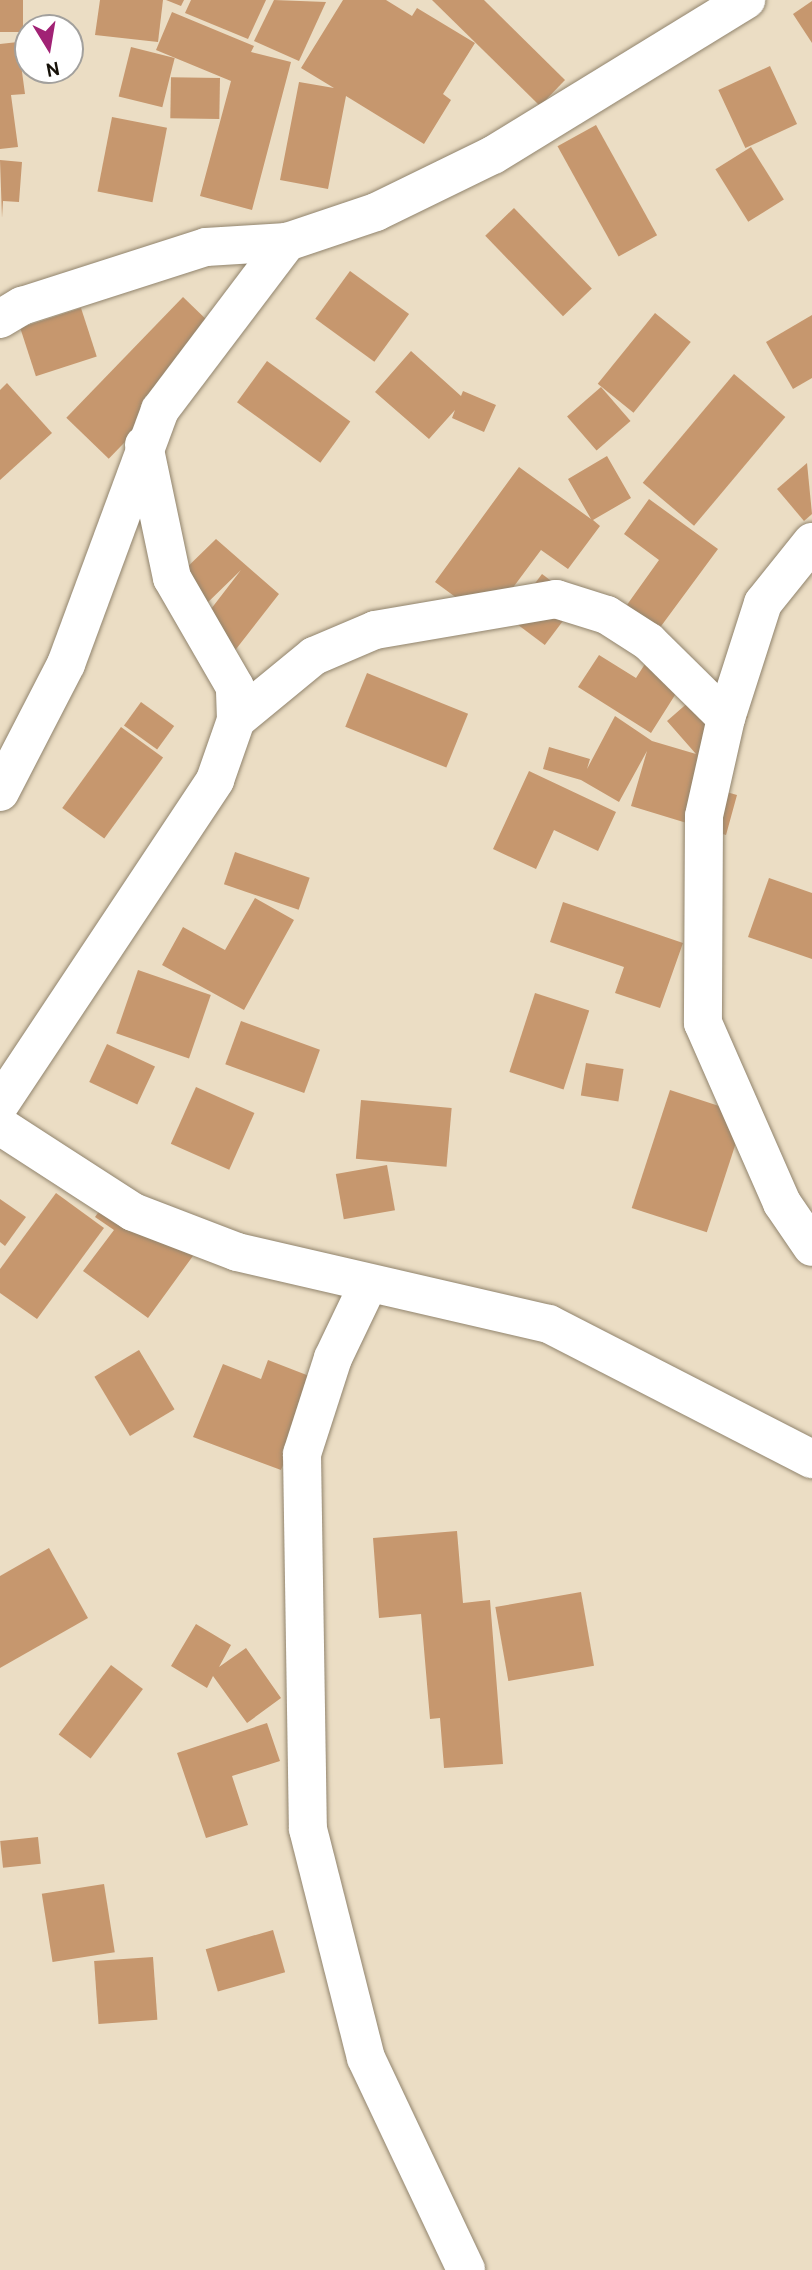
<!DOCTYPE html>
<style>
body{margin:0}
#map{position:relative;width:812px;height:2270px;overflow:hidden;background:#ebddc4;font-family:Overpass,sans-serif}
div>[style]{position:absolute}
[style*='--x']{left:calc(var(--x)*1px);top:calc(var(--y)*1px);width:calc(var(--w)*1px);rotate:calc(var(--a)*1deg)}
.building>*{inset:0;background:#c6976e;transform-origin:0 0}
.roads{filter:drop-shadow(0 0 2px #91846d) drop-shadow(0 0 2px #91846d)}
.minor>*{height:38px;margin:-19px;padding:0 19px;transform-origin:19px;border-radius:19px;background:#fff}
span{translate:-50% -50%;white-space:nowrap;text-align:center;line-height:1.15;-webkit-text-stroke:6px #fff;paint-order:stroke}
.north{position:absolute;left:14px;top:14px;width:70px;height:70px;box-sizing:border-box;background:#fff;border:2px solid #a2a09d;border-radius:50%;rotate:169deg;font-size:19px;font-weight:700;line-height:28px;text-align:center;color:#161109}
.north::after{content:'';display:block;margin:auto;width:24px;height:32px;background:#a12275;clip-path:polygon(50% 0,100% 100%,50% 72%,0 100%)}
</style>
<div id="map">
<div class="building">
<div style="left:0;top:0;width:23px;height:32px"></div>
<div style="clip-path:polygon(100px 0,163px 0,158px 42px,95px 35px)"></div>
<div style="clip-path:polygon(166px 0,184px 0,181px 6px)"></div>
<div style="clip-path:polygon(191px 0,266px 0,248px 39px,185px 13px)"></div>
<div style="clip-path:polygon(274px 0,326px 2px,299px 61px,254px 41px)"></div>
<div style="clip-path:polygon(343px 0,386px 0,412px 16px,417px 8px,475px 43px,443px 94px,451px 100px,424px 144px,346px 96px,328px 189px,280px 180px,299px 82px,334px 88px,301px 68px)"></div>
<div style="clip-path:polygon(432px 0,484px 0,565px 80px,540px 106px)"></div>
<div style="clip-path:polygon(812px 1px,812px 43px,793px 14px)"></div>
<div style="clip-path:polygon(172px 12px,254px 46px,251px 52px,291px 62px,252px 210px,200px 196px,231px 81px,156px 50px)"></div>
<div style="clip-path:polygon(18px 42px,25px 94px,11px 95px,18px 147px,0 149px,0 44px)"></div>
<div style="left:131px;top:47px;width:45px;height:51px;rotate:14deg"></div>
<div style="left:770px;top:66px;width:64px;height:57px;rotate:65deg"></div>
<div style="left:220px;top:78px;width:41px;height:49px;rotate:91deg"></div>
<div style="left:112px;top:117px;width:56px;height:76px;rotate:11deg"></div>
<div style="left:596px;top:125px;width:126px;height:44px;rotate:61deg"></div>
<div style="left:751px;top:147px;width:62px;height:42px;rotate:58deg"></div>
<div style="clip-path:polygon(0 160px,22px 162px,19px 202px,3px 201px,2px 218px)"></div>
<div style="left:514px;top:208px;width:112px;height:40px;rotate:46deg"></div>
<div style="left:350px;top:271px;width:73px;height:59px;rotate:36deg"></div>
<div style="left:183px;top:297px;width:59px;height:168px;rotate:44deg"></div>
<div style="left:81px;top:308px;width:51px;height:64px;rotate:72deg"></div>
<div style="left:655px;top:313px;width:46px;height:91px;rotate:39deg"></div>
<div style="clip-path:polygon(812px 315px,812px 378px,793px 389px,766px 342px)"></div>
<div style="clip-path:polygon(411px 351px,461px 396px,463px 391px,496px 405px,484px 432px,452px 418px,455px 410px,429px 439px,375px 392px)"></div>
<div style="left:267px;top:361px;width:103px;height:51px;rotate:36deg"></div>
<div style="left:734px;top:374px;width:67px;height:142px;rotate:40deg"></div>
<div style="clip-path:polygon(7px 383px,52px 433px,0 480px,0 390px)"></div>
<div style="left:601px;top:387px;width:45px;height:45px;rotate:49deg"></div>
<div style="clip-path:polygon(607px 456px,631px 498px,593px 520px,600px 526px,568px 569px,541px 550px,488px 621px,435px 582px,519px 467px,591px 519px,568px 479px)"></div>
<div style="clip-path:polygon(807px 463px,812px 514px,804px 521px,777px 489px)"></div>
<div style="clip-path:polygon(649px 499px,718px 549px,656px 633px,624px 609px,659px 560px,624px 534px)"></div>
<div style="clip-path:polygon(216px 539px,279px 594px,226px 662px,191px 635px,241px 570px,202px 608px,174px 580px)"></div>
<div style="left:542px;top:574px;width:45px;height:55px;rotate:37deg"></div>
<div style="clip-path:polygon(652px 653px,687px 676px,651px 733px,578px 687px,599px 655px,636px 678px)"></div>
<div style="left:367px;top:673px;width:109px;height:58px;rotate:22deg"></div>
<div style="clip-path:polygon(715px 679px,748px 717px,702px 756px,695px 783px,737px 795px,726px 835px,631px 806px,647px 751px,619px 802px,581px 780px,543px 769px,549px 747px,590px 759px,587px 769px,615px 716px,652px 741px,696px 754px,667px 721px)"></div>
<div style="left:141px;top:702px;width:41px;height:29px;rotate:36deg"></div>
<div style="left:121px;top:727px;width:52px;height:100px;rotate:36deg"></div>
<div style="clip-path:polygon(529px 771px,616px 812px,598px 851px,554px 830px,536px 869px,493px 849px)"></div>
<div style="left:235px;top:852px;width:79px;height:34px;rotate:19deg"></div>
<div style="clip-path:polygon(769px 878px,812px 893px,812px 959px,748px 937px)"></div>
<div style="clip-path:polygon(255px 898px,294px 920px,244px 1010px,162px 965px,183px 927px,225px 950px)"></div>
<div style="clip-path:polygon(563px 902px,683px 943px,660px 1008px,615px 993px,624px 967px,550px 942px)"></div>
<div style="left:138px;top:970px;width:77px;height:67px;rotate:19deg"></div>
<div style="left:535px;top:993px;width:57px;height:83px;rotate:18deg"></div>
<div style="left:241px;top:1021px;width:84px;height:46px;rotate:20deg"></div>
<div style="left:107px;top:1044px;width:53px;height:42px;rotate:25deg"></div>
<div style="left:586px;top:1063px;width:38px;height:33px;rotate:9deg"></div>
<div style="left:196px;top:1087px;width:64px;height:62px;rotate:24deg"></div>
<div style="left:670px;top:1090px;width:79px;height:124px;rotate:18deg"></div>
<div style="left:361px;top:1100px;width:91px;height:59px;rotate:5deg"></div>
<div style="left:387px;top:1165px;width:46px;height:52px;rotate:80deg"></div>
<div style="clip-path:polygon(115px 1189px,198px 1249px,148px 1318px,83px 1271px,114px 1230px,95px 1217px)"></div>
<div style="clip-path:polygon(56px 1193px,104px 1228px,37px 1319px,0 1293px,0 1269px)"></div>
<div style="clip-path:polygon(0 1199px,26px 1217px,5px 1246px,0 1242px)"></div>
<div style="left:139px;top:1350px;width:69px;height:52px;rotate:59deg"></div>
<div style="clip-path:polygon(268px 1360px,317px 1379px,281px 1470px,193px 1437px,223px 1364px,261px 1379px)"></div>
<div style="clip-path:polygon(457px 1531px,463px 1603px,490px 1600px,503px 1764px,444px 1768px,440px 1718px,430px 1719px,421px 1614px,379px 1618px,373px 1538px)"></div>
<div style="clip-path:polygon(49px 1548px,88px 1618px,0 1668px,0 1576px)"></div>
<div style="left:581px;top:1592px;width:75px;height:87px;rotate:80deg"></div>
<div style="clip-path:polygon(196px 1624px,231px 1645px,219px 1667px,246px 1648px,281px 1698px,247px 1723px,213px 1676px,207px 1688px,171px 1666px)"></div>
<div style="left:111px;top:1665px;width:40px;height:87px;rotate:37deg"></div>
<div style="clip-path:polygon(267px 1723px,280px 1761px,232px 1776px,248px 1825px,206px 1838px,177px 1753px)"></div>
<div style="left:38px;top:1837px;width:27px;height:38px;rotate:84deg"></div>
<div style="left:104px;top:1884px;width:69px;height:63px;rotate:81deg"></div>
<div style="left:273px;top:1930px;width:44px;height:70px;rotate:74deg"></div>
<div style="left:153px;top:1957px;width:63px;height:59px;rotate:86deg"></div>
</div>
<div class="roads">
<div class="minor">
<div style="--x:0;--y:319;--w:26;--a:-31"></div>
<div style="--x:22;--y:306;--w:193;--a:-17.8"></div>
<div style="--x:206;--y:247;--w:81;--a:-3.5"></div>
<div style="--x:287;--y:242;--w:94;--a:-18.6"></div>
<div style="--x:376;--y:212;--w:130;--a:-26"></div>
<div style="--x:493;--y:155;--w:297;--a:-31.5"></div>
<div style="--x:812;--y:542;--w:78;--a:128.8"></div>
<div style="--x:763;--y:603;--w:121;--a:107.8"></div>
<div style="--x:726;--y:718;--w:100;--a:102.7"></div>
<div style="--x:704;--y:816;--w:207;--a:90.3"></div>
<div style="--x:703;--y:1023;--w:197;--a:66.3"></div>
<div style="--x:782;--y:1203;--w:53;--a:55.7"></div>
<div style="--x:236;--y:720;--w:101;--a:-39.4"></div>
<div style="--x:314;--y:656;--w:66;--a:-23.1"></div>
<div style="--x:375;--y:630;--w:184;--a:-9.7"></div>
<div style="--x:556;--y:599;--w:53;--a:17.4"></div>
<div style="--x:607;--y:615;--w:50;--a:32.7"></div>
<div style="--x:649;--y:642;--w:108;--a:44.6"></div>
<div style="--x:0;--y:792;--w:144;--a:-62.7"></div>
<div style="--x:66;--y:664;--w:271;--a:-69.7"></div>
<div style="--x:160;--y:410;--w:211;--a:-52.9"></div>
<div style="--x:0;--y:1104;--w:389;--a:-56.4"></div>
<div style="--x:215;--y:780;--w:64;--a:-70.7"></div>
<div style="--x:236;--y:720;--w:33;--a:-92"></div>
<div style="--x:235;--y:687;--w:126;--a:-120"></div>
<div style="--x:172;--y:578;--w:136;--a:-101.9"></div>
<div style="--x:0;--y:1126;--w:158;--a:32.9"></div>
<div style="--x:133;--y:1212;--w:111;--a:21"></div>
<div style="--x:237;--y:1252;--w:320;--a:13"></div>
<div style="--x:549;--y:1324;--w:296;--a:27.2"></div>
<div style="--x:367;--y:1287;--w:79;--a:115.6"></div>
<div style="--x:333;--y:1358;--w:101;--a:107.9"></div>
<div style="--x:302;--y:1454;--w:375;--a:89.1"></div>
<div style="--x:308;--y:1829;--w:236;--a:75.8"></div>
<div style="--x:366;--y:2058;--w:234;--a:64.7"></div>
</div>
</div>
<div class="north">N</div>
</div>
